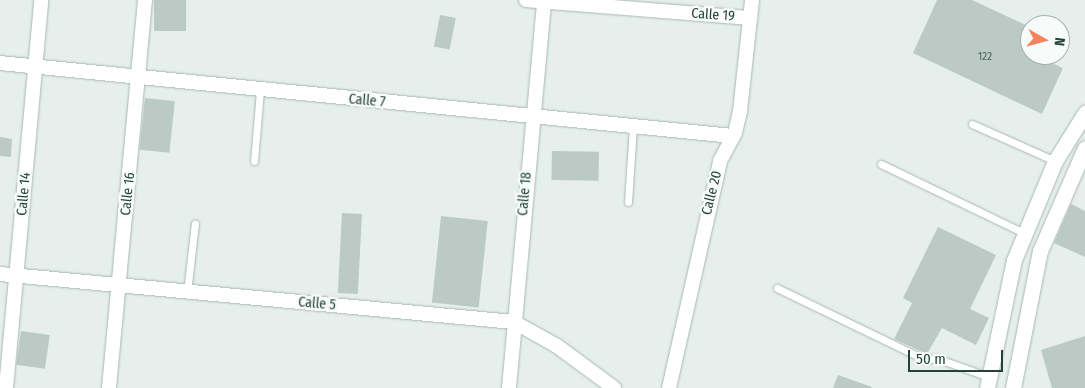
<!DOCTYPE html>
<style>
body{margin:0}
#map{position:relative;width:1085px;height:388px;overflow:hidden;background:#e6efeb;font-family:"Fira Sans Condensed",sans-serif}
div>[style]{position:absolute}
[style*='--x']{left:calc(var(--x)*1px);top:calc(var(--y)*1px);width:calc(var(--w)*1px);rotate:calc(var(--a)*1deg)}
.building>*{inset:0;background:#bbcac4;transform-origin:0 0}
.roads{filter:drop-shadow(0 0 1px #a8b8b2) drop-shadow(0 0 1px #a8b8b2)}
.lane>*{height:7px;margin:-3.5px;padding:0 3.5px;transform-origin:3.5px;border-radius:3.5px;background:#fff}
.street>*{height:14px;margin:-7px;padding:0 7px;transform-origin:7px;border-radius:7px;background:#fff}
.secondary>*{height:15px;margin:-7.5px;padding:0 7.5px;transform-origin:7.5px;border-radius:7.5px;background:#fff}
span{translate:-50% -50%;white-space:nowrap;text-align:center;line-height:1.15;-webkit-text-stroke:5px #f7fbf9;paint-order:stroke}
.number-label{font-size:11px;color:#4a645c}
.number-label span{-webkit-text-stroke-width:0}
.street-label{font-size:14px;color:#24423a}
.north{position:absolute;left:1020px;top:15px;width:50px;height:50px;box-sizing:border-box;background:#f7fbf9;border:1px solid #a3b1ad;border-radius:50%;rotate:97deg;font-size:14px;font-weight:700;line-height:20px;text-align:center;color:#24423a}
.north::after{content:'';display:block;margin:auto;width:18px;height:22px;background:#f4845f;clip-path:polygon(50% 0,100% 100%,50% 72%,0 100%)}
.scale{position:absolute;left:908px;top:350px;width:95px;height:22px;box-sizing:border-box;border:2px solid #24423a;border-top:0;padding-left:6px;font-size:15px;line-height:18px;white-space:nowrap;color:#24423a;-webkit-text-stroke:4px #f7fbf9;paint-order:stroke}
</style>
<div id="map">
<div class="building">
<div style="left:154px;top:0;width:32px;height:31px"></div>
<div style="clip-path:polygon(937px 0,972px 0,1030px 27px,1030px 55px,1047px 55px,1045px 60px,1063px 68px,1042px 114px,913px 53px)"></div>
<div style="left:440px;top:15px;width:16px;height:32px;rotate:11deg"></div>
<div style="left:145px;top:98px;width:30px;height:52px;rotate:6deg"></div>
<div style="clip-path:polygon(0 137px,12px 139px,11px 157px,0 156px)"></div>
<div style="left:552px;top:151px;width:47px;height:29px;rotate:1deg"></div>
<div style="clip-path:polygon(1071px 204px,1085px 211px,1085px 257px,1054px 243px)"></div>
<div style="left:342px;top:213px;width:20px;height:80px;rotate:3deg"></div>
<div style="left:441px;top:216px;width:47px;height:87px;rotate:6deg"></div>
<div style="clip-path:polygon(938px 227px,996px 255px,970px 309px,989px 318px,976px 345px,942px 328px,927px 354px,894px 339px,912px 303px,903px 298px)"></div>
<div style="left:21px;top:331px;width:29px;height:34px;rotate:8deg"></div>
<div style="clip-path:polygon(1085px 336px,1085px 388px,1052px 388px,1041px 350px)"></div>
<div style="clip-path:polygon(838px 375px,872px 387px,871px 388px,833px 388px)"></div>
</div>
<div class="roads">
<div class="lane">
<div style="--x:972;--y:124;--w:91;--a:24"></div>
<div style="--x:254;--y:161;--w:70;--a:-85.1"></div>
<div style="--x:881;--y:164;--w:159;--a:25.8"></div>
<div style="--x:628;--y:202;--w:76;--a:-86.2"></div>
<div style="--x:777;--y:288;--w:165;--a:25.8"></div>
<div style="--x:926;--y:360;--w:10;--a:-11"></div>
<div style="--x:936;--y:358;--w:56;--a:19.7"></div>
<div style="--x:187;--y:292;--w:69;--a:-83.4"></div>
</div>
<div class="street">
<div style="--x:526;--y:0;--w:225;--a:4.6"></div>
<div style="--x:0;--y:63;--w:737;--a:5.69"></div>
<div style="--x:0;--y:274;--w:516;--a:5.34"></div>
<div style="--x:514;--y:322;--w:49;--a:29.2"></div>
<div style="--x:557;--y:346;--w:71;--a:36.4"></div>
<div style="--x:6;--y:388;--w:390;--a:-84.8"></div>
<div style="--x:109;--y:388;--w:390;--a:-84.7"></div>
<div style="--x:509;--y:388;--w:390;--a:-84.8"></div>
<div style="--x:669;--y:388;--w:233;--a:-77.3"></div>
<div style="--x:720;--y:161;--w:32;--a:-62"></div>
<div style="--x:735;--y:133;--w:23;--a:-77"></div>
<div style="--x:740;--y:111;--w:112;--a:-83.8"></div>
</div>
<div class="secondary">
<div style="--x:987;--y:388;--w:131;--a:-78.1"></div>
<div style="--x:1014;--y:260;--w:107;--a:-67.5"></div>
<div style="--x:1055;--y:161;--w:57;--a:-58"></div>
<div style="--x:1013;--y:388;--w:140;--a:-78.9"></div>
<div style="--x:1040;--y:251;--w:112;--a:-66.4"></div>
</div>
</div>
<div class="number-label">
<span style="left:985px;top:57px">122</span>
</div>
<div class="street-label">
<span style="left:713px;top:15px;rotate:4deg">Calle 19</span>
<span style="left:367px;top:101px;rotate:5deg">Calle 7</span>
<span style="left:712px;top:193px;rotate:-76deg">Calle 20</span>
<span style="left:24px;top:194px;rotate:-85deg">Calle 14</span>
<span style="left:128px;top:194px;rotate:-84deg">Calle 16</span>
<span style="left:525px;top:194px;rotate:-85deg">Calle 18</span>
<span style="left:317px;top:304px;rotate:5deg">Calle 5</span>
</div>
<div class="north">N</div>
<div class="scale">50 m</div>
</div>
